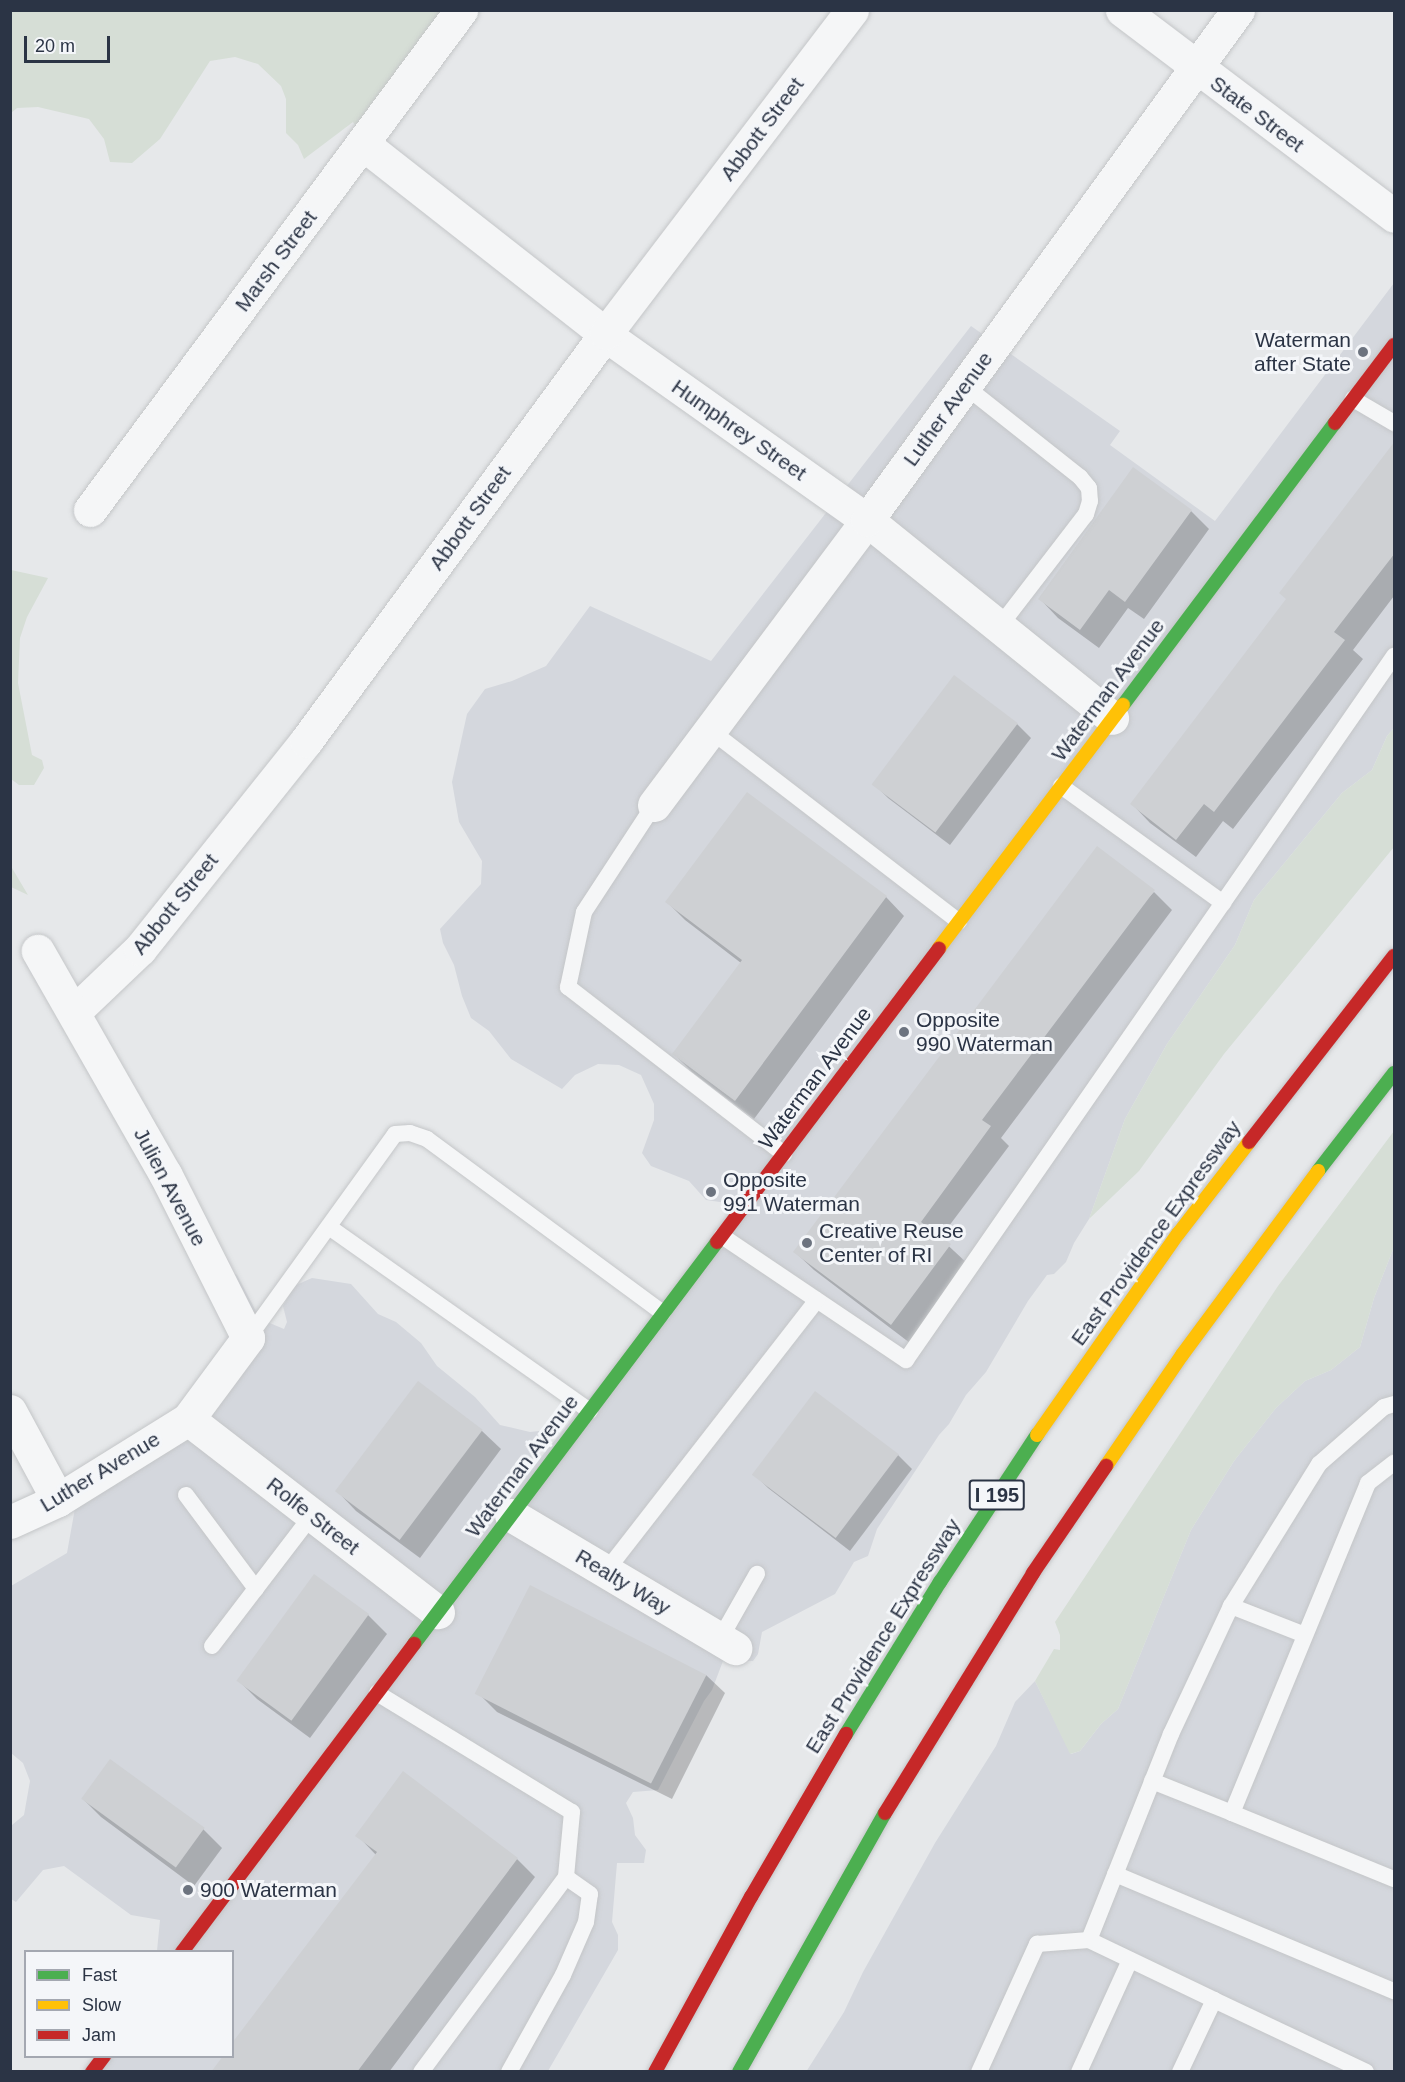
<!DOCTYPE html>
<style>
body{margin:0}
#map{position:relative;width:1405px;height:2082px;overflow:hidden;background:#e6e8ea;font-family:Arial,sans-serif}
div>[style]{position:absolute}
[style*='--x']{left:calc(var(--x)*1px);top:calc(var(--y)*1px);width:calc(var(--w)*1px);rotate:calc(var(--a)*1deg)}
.built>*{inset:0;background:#d4d7dd}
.green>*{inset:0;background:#d6ded6}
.shadow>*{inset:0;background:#0003}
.building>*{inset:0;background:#ced0d3;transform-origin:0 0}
.roads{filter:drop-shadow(0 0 2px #c4c6c8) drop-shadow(0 0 2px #c4c6c8)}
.lane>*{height:16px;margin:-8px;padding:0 8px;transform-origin:8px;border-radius:8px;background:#f5f6f7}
.street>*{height:33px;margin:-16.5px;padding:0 16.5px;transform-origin:16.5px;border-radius:16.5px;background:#f5f6f7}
.fast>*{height:14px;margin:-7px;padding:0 7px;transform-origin:7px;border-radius:7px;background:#4caf50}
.slow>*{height:14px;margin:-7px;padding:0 7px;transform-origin:7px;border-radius:7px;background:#ffc107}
.jam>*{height:14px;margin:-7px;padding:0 7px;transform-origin:7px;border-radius:7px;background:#c62828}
.dots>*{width:16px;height:16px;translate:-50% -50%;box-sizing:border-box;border:3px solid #f4f6f9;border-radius:50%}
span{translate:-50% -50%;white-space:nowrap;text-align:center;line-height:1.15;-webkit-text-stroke:6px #f4f6f9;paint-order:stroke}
.shield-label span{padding:2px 4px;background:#f4f6f9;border:2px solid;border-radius:4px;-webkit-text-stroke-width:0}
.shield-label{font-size:20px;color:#2b3445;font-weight:700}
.street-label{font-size:21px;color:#2b3445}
.poi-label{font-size:21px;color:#2b3445}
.right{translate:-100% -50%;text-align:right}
.left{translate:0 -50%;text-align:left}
.frame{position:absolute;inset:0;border:12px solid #2b3445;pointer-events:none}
.legend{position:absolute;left:24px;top:1950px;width:210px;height:108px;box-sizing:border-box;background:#f4f6f9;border:2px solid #a4a8b1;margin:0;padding:8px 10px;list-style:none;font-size:18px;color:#2b3445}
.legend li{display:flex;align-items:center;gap:12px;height:30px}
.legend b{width:30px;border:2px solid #a4a8b1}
.scale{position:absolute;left:24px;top:36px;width:86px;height:27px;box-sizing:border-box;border:3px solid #2b3445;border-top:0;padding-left:8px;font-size:18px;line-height:21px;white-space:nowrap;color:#2b3445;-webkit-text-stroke:4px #f4f6f9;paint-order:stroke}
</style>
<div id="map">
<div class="built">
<div style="clip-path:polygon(1394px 283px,1394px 728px,1387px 736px,1372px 770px,1342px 793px,1254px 900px,1235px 945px,1167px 1044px,1125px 1119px,1089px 1219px,1074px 1243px,1066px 1262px,1054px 1274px,1047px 1275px,1028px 1301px,986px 1372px,966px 1395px,949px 1424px,939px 1435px,877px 1529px,868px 1556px,854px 1562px,835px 1594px,762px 1632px,758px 1654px,753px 1661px,723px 1661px,712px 1690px,704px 1701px,658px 1790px,633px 1792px,626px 1803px,633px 1818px,635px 1835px,646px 1850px,644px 1863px,617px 1863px,612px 1922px,618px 1935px,618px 1950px,548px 2071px,94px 2071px,106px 2057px,232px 2056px,232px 1952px,157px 1951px,160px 1920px,131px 1915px,64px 1866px,43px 1870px,16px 1902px,11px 1899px,12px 1825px,24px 1815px,30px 1781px,23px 1763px,11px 1753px,11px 1586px,67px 1553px,79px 1486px,145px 1448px,244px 1340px,231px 1272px,237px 1275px,260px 1319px,284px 1329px,287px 1322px,283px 1306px,294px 1286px,312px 1278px,351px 1284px,378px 1314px,396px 1322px,421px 1343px,437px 1366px,475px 1397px,500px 1425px,530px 1432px,548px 1430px,523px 1479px,748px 1206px,706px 1200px,689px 1181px,651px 1166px,642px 1153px,654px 1120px,654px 1104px,641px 1075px,619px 1065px,598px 1064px,575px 1075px,562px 1089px,511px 1059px,489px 1031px,471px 1018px,462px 996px,454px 965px,443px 943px,440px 929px,481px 884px,482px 861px,459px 822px,452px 782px,467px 714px,485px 689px,512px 681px,546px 666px,590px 606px,711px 661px,971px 326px,1120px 431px,1110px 445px,1215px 521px)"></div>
<div style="clip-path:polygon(1394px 1247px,1394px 2071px,806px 2072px,844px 2012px,863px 1972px,935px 1843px,996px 1746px,1015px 1702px,1035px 1681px,1071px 1754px,1080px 1751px,1101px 1724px,1118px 1709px,1191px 1530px,1234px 1461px,1276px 1408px,1305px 1381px,1331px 1370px,1360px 1347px,1374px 1298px)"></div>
</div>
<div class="green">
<div style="clip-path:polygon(11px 11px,458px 11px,362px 135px,353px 122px,304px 159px,298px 145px,286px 133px,286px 99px,281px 86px,258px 64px,235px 57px,210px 61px,160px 139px,132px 163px,110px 162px,104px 139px,89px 119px,38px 107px,17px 108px,11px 113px)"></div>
<div style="clip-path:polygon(11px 570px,48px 578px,27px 617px,20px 638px,18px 683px,32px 755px,42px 760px,44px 768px,34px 785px,19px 785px,11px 779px)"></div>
<div style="clip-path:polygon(1394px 728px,1394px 847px,1224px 1054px,1139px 1171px,1089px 1219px,1125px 1119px,1167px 1044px,1235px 945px,1254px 900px,1342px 793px,1372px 770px,1387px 736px)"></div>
<div style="clip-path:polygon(11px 860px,12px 868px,28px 895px,11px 887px)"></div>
<div style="clip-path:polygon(1394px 1131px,1394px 1247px,1374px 1298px,1360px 1347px,1331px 1370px,1305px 1381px,1276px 1408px,1234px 1461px,1191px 1530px,1118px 1709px,1101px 1724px,1080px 1751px,1070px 1754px,1035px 1681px,1054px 1649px,1060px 1650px,1060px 1635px,1055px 1622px,1278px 1286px)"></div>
</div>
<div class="shadow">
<div style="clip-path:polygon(1394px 444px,1394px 596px,1353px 650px,1363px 659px,1233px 829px,1223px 821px,1196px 857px,1150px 823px,1132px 804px,1287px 599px)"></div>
<div style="clip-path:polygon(1191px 511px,1209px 529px,1144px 619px,1128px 608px,1099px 648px,1058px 618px,1040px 599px)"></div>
<div style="clip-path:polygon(1017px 724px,1031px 738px,950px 845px,888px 798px,875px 785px)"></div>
<div style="clip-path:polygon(1154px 892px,1172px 910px,1001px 1138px,1009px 1146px,940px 1238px,968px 1264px,910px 1343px,814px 1270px,795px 1252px)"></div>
<div style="clip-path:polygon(886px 897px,904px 916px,754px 1119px,692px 1072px,674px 1054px,741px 963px,685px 920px,667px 902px)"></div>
<div style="clip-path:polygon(418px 1383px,482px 1431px,501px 1449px,420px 1558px,356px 1511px,338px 1492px)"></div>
<div style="clip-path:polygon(898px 1455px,912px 1469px,850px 1551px,768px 1488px,754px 1474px)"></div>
<div style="clip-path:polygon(314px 1576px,368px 1615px,387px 1634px,310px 1738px,257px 1699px,238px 1680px)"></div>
<div style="clip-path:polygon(706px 1675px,725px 1693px,672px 1799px,497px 1712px,478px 1693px)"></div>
<div style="clip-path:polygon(111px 1761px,203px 1829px,222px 1848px,194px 1886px,101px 1817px,83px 1799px)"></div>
<div style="clip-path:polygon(357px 1835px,517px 1859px,535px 1877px,389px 2072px,213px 2072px,232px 2056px,376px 1855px)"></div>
</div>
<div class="building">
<div style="clip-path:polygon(1395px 441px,1395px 553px,1334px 632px,1345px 640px,1214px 812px,1204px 804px,1176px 840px,1130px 804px,1286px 599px,1279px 593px)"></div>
<div style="clip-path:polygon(1133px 467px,1192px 510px,1125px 602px,1109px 590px,1080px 630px,1038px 599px)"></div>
<div style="left:954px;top:675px;width:80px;height:137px;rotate:37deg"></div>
<div style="clip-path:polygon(747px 792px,887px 896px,735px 1101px,672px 1054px,742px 960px,665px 902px)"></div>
<div style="clip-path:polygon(1097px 846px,1155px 890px,982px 1120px,991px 1126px,921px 1222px,951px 1244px,891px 1325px,793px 1252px)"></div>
<div style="left:418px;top:1381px;width:81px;height:138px;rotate:37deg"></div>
<div style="left:815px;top:1391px;width:105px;height:105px;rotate:37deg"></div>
<div style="left:314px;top:1574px;width:68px;height:132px;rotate:36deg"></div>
<div style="left:530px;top:1585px;width:198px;height:122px;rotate:27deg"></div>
<div style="left:110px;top:1759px;width:117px;height:49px;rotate:36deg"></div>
<div style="clip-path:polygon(403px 1771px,518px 1858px,357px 2072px,211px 2072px,223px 2056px,232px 2056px,232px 2043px,377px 1852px,355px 1836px)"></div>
</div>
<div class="roads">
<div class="lane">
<div style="--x:965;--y:386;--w:147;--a:38.4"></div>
<div style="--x:1080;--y:477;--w:14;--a:51"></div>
<div style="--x:1089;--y:488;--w:13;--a:86"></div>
<div style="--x:1090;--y:501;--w:14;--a:107"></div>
<div style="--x:1086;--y:514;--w:143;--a:127.6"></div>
<div style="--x:1353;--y:399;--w:48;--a:30.3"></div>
<div style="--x:710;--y:730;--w:314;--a:37.6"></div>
<div style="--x:1061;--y:786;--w:200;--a:35.8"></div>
<div style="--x:654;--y:805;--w:128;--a:123.2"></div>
<div style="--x:584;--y:912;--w:77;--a:102"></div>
<div style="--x:568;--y:987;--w:273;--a:37.7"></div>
<div style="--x:329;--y:1227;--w:319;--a:35.2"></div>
<div style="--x:722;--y:1236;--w:222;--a:34"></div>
<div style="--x:906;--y:1360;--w:857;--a:-55.27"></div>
<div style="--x:248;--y:1338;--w:251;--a:-54.2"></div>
<div style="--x:395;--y:1134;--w:15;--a:-4"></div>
<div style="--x:410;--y:1133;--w:18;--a:19"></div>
<div style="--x:427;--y:1139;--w:293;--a:36.4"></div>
<div style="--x:186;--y:1495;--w:117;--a:53.3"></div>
<div style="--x:606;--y:1571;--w:343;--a:-52.1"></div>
<div style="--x:1231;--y:1606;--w:79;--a:21.4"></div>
<div style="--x:720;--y:1639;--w:75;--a:-60.4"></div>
<div style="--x:212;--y:1646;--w:165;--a:-52.6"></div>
<div style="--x:377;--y:1693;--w:228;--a:31.4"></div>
<div style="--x:572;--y:1812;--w:65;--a:95.3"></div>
<div style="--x:566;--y:1877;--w:243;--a:126.6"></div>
<div style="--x:1152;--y:1781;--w:86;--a:21.8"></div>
<div style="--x:1232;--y:1813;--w:357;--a:-67.6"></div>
<div style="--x:1368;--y:1483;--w:33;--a:-38"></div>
<div style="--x:1232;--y:1813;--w:175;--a:22.2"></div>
<div style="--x:1115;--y:1874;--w:303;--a:22.8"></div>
<div style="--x:1089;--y:1940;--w:139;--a:25.6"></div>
<div style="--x:1214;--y:2000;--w:80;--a:115.3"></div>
<div style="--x:1214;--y:2000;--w:168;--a:25.3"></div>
<div style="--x:509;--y:2072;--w:111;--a:-60.9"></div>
<div style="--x:563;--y:1975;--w:58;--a:-66.5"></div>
<div style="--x:586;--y:1922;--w:28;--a:-82"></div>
<div style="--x:590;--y:1894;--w:29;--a:-145"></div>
<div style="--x:979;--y:2072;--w:141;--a:-65.6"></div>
<div style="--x:1037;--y:1944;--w:52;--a:-4.4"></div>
<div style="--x:1089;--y:1940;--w:222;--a:-68.3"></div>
<div style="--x:1171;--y:1734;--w:141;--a:-64.9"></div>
<div style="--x:1231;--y:1606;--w:167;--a:-58.2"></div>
<div style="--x:1319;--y:1464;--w:86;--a:-41.2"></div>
<div style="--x:1384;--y:1407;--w:10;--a:-17"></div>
<div style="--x:1079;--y:2072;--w:123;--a:-65.5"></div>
</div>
<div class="street">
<div style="--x:1122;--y:10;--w:341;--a:37.1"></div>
<div style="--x:363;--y:144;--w:319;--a:38.1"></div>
<div style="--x:614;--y:341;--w:310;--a:35.3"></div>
<div style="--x:867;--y:520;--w:315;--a:38.9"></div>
<div style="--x:90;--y:510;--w:623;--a:-53.42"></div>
<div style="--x:654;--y:805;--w:356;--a:-53.2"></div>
<div style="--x:867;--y:520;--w:631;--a:-53.97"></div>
<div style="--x:74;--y:1012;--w:91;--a:-43.7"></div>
<div style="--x:140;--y:949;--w:266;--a:-51.4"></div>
<div style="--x:306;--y:741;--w:506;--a:-53.67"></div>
<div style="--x:606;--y:333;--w:406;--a:-52.7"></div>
<div style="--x:10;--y:1411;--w:101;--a:61.7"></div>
<div style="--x:188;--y:1419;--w:316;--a:37.7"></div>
<div style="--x:511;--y:1515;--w:261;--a:30.7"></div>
<div style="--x:10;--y:1522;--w:53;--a:-24.6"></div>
<div style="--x:58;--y:1500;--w:153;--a:-31.9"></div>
<div style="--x:188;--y:1419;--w:101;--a:-53.5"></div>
<div style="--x:248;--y:1338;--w:184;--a:-116.8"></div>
<div style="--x:165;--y:1174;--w:257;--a:-119.7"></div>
</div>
<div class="fast">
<div style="--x:1123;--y:705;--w:353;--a:-53.1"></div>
<div style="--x:1318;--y:1171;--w:124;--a:-52.2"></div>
<div style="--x:414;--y:1644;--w:503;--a:-52.99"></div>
<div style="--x:846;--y:1734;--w:179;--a:-58.3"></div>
<div style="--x:940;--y:1582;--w:176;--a:-56.6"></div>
<div style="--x:739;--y:2072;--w:297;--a:-60.6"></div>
</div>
<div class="slow">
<div style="--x:939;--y:948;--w:305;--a:-52.9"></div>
<div style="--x:1037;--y:1435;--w:246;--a:-55"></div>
<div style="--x:1178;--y:1234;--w:116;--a:-52.3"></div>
<div style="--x:1106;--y:1466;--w:135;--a:-55.6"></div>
<div style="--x:1182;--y:1355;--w:229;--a:-53.5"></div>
</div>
<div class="jam">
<div style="--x:1335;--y:423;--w:98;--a:-52.9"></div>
<div style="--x:1249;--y:1142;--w:236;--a:-52.1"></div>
<div style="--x:717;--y:1242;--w:368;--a:-52.9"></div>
<div style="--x:885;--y:1813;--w:282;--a:-58.3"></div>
<div style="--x:1033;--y:1573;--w:130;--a:-55.7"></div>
<div style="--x:182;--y:1952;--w:386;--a:-53"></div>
<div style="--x:92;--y:2072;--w:20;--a:-53"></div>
<div style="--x:655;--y:2072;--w:200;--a:-61.3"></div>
<div style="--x:751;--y:1897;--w:189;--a:-59.8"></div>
</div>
</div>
<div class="dots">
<div style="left:1363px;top:352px;background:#6c737f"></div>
<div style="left:904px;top:1032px;background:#6c737f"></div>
<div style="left:711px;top:1192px;background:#6c737f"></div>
<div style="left:807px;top:1243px;background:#6c737f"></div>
<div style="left:188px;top:1890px;background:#6c737f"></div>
</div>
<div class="shield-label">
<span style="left:997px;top:1495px">I 195</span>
</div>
<div class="street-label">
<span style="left:1257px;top:114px;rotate:37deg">State Street</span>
<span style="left:762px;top:129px;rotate:-53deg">Abbott Street</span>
<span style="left:276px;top:261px;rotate:-53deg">Marsh Street</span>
<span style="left:948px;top:409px;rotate:-54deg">Luther Avenue</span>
<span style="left:739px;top:430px;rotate:35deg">Humphrey Street</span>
<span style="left:470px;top:518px;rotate:-54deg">Abbott Street</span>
<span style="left:1108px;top:690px;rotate:-53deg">Waterman Avenue</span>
<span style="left:175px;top:904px;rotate:-51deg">Abbott Street</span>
<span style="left:815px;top:1078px;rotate:-53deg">Waterman Avenue</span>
<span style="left:170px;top:1187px;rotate:62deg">Julien Avenue</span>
<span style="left:1156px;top:1233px;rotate:-54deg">East Providence Expressway</span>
<span style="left:522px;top:1466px;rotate:-53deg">Waterman Avenue</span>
<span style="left:100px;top:1472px;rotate:-31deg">Luther Avenue</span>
<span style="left:313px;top:1516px;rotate:38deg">Rolfe Street</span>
<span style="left:623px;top:1582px;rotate:31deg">Realty Way</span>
<span style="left:883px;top:1636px;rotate:-58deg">East Providence Expressway</span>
</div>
<div class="poi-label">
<span class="right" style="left:1351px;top:352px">Waterman<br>after State</span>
<span class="left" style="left:916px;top:1032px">Opposite<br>990 Waterman</span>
<span class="left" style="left:723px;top:1192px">Opposite<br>991 Waterman</span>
<span class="left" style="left:819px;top:1243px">Creative Reuse<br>Center of RI</span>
<span class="left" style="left:200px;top:1890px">900 Waterman</span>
</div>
<div class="frame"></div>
<ul class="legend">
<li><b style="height:8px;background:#4caf50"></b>Fast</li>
<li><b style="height:8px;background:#ffc107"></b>Slow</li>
<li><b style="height:8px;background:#c62828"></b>Jam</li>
</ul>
<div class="scale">20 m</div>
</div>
